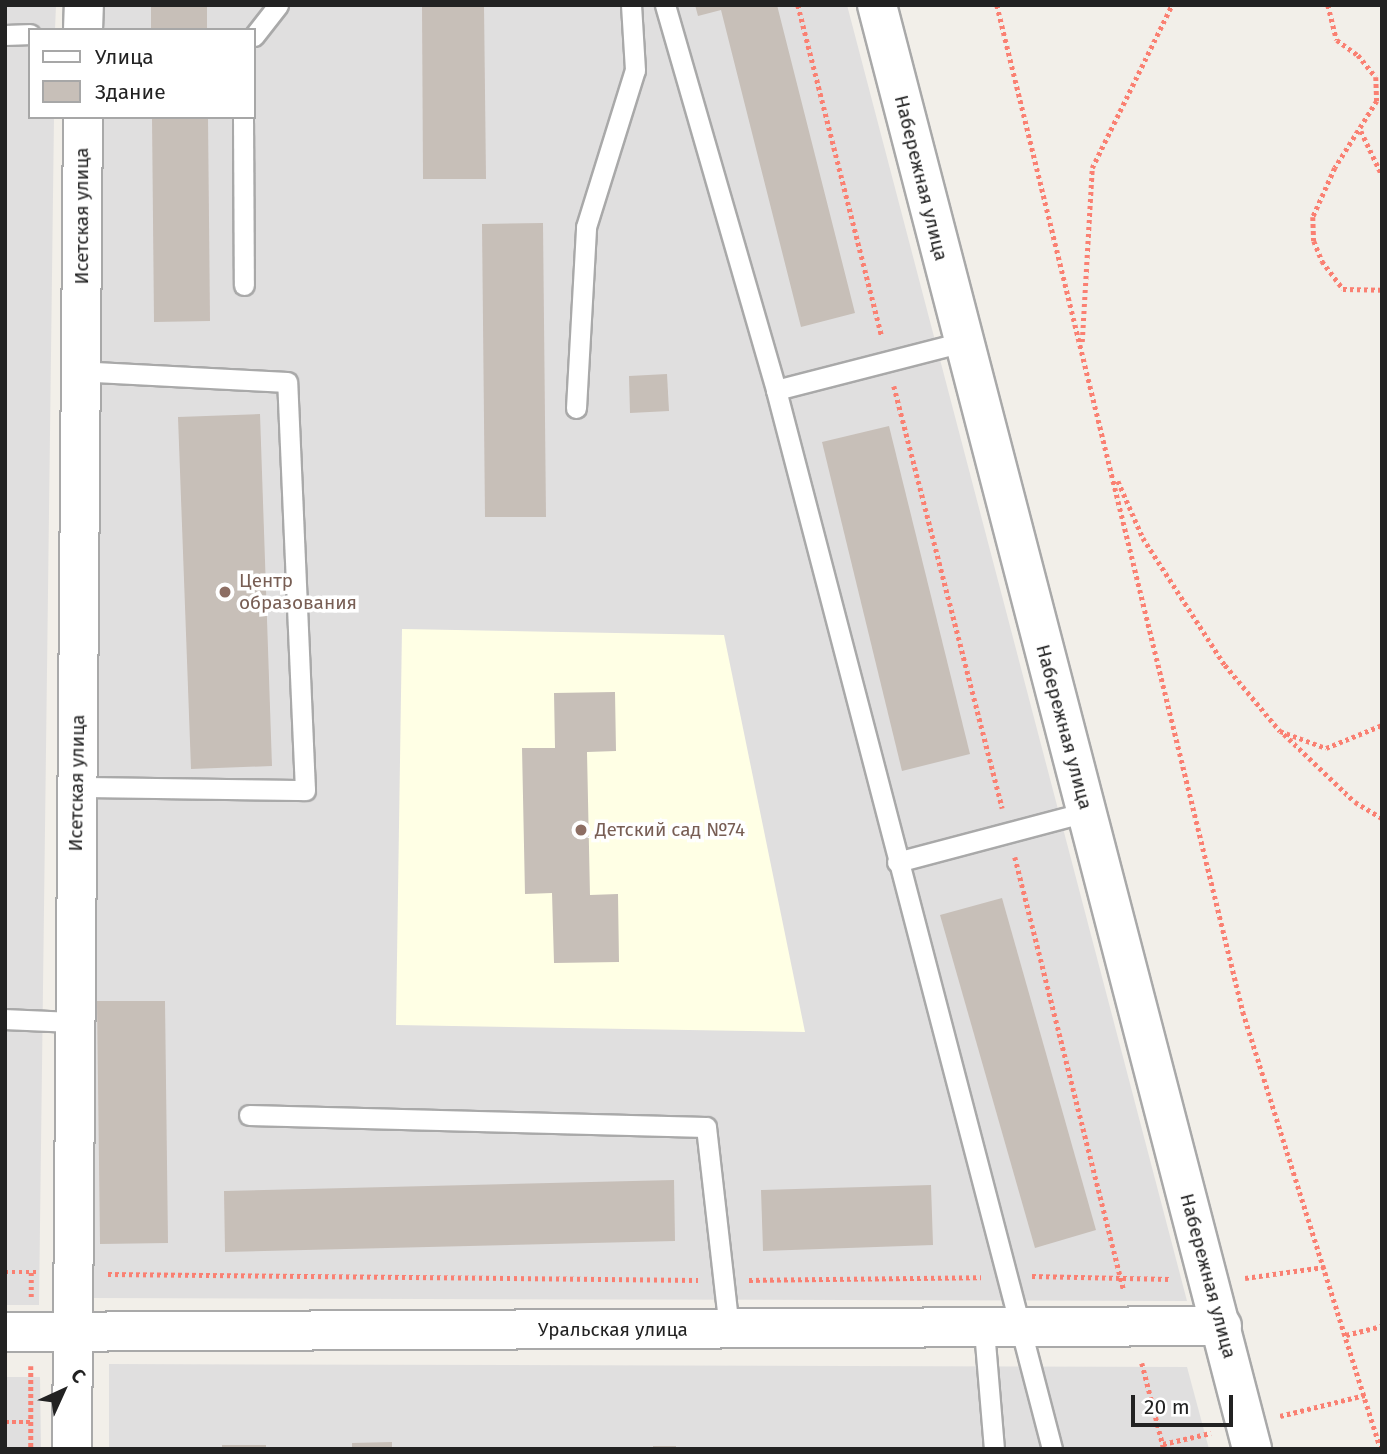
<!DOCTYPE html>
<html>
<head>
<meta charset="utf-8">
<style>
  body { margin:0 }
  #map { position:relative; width:1387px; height:1454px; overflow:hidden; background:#f2efe9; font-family:"Fira Sans",sans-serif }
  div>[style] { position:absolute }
  .residential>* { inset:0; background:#e0dfdf }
  .education>* { inset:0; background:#ffffe5 }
  .building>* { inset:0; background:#c7bfb8 }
  .path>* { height:4.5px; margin-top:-2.25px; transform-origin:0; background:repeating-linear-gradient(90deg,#fa8072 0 3.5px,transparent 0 7px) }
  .roads { filter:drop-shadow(2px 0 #a9a9a9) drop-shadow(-2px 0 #a9a9a9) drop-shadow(0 2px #a9a9a9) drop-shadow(0 -2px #a9a9a9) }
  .lane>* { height:19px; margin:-9.5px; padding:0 9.5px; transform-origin:9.5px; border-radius:9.5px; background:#fff }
  .street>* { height:38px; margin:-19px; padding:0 19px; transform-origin:19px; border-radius:19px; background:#fff }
  .dots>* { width:19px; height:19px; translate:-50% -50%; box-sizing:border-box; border:4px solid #fff; border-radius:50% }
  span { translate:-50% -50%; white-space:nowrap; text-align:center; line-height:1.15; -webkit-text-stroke:7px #fff; paint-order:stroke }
  .street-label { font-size:19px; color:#222 }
  .education-label { font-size:19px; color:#785e54 }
  .left { translate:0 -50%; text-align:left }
  .frame { position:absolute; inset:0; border:7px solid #222; pointer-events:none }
  .legend { position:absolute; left:28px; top:28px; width:228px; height:91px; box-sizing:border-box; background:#fff; border:2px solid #a7a7a7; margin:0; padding:9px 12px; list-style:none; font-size:21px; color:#222 }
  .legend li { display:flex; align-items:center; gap:14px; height:35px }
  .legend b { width:35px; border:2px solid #a7a7a7 }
  .north { position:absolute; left:28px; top:1356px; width:70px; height:70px; -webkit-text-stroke:5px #fff; paint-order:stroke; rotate:45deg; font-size:19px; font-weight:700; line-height:28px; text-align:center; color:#222 }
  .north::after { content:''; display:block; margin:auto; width:24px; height:32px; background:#222; clip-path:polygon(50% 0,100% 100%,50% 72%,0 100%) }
  .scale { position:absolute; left:1131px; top:1395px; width:102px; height:32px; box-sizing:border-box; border:4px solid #222; border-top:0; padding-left:9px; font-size:21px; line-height:24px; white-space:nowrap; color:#222; -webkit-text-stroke:5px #fff; paint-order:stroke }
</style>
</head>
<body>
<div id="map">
  <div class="residential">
    <i style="clip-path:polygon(5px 5px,56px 5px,55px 30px,30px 30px,30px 117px,54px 117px,39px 1305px,5px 1305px)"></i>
    <i style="clip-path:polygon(102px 5px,847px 5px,1187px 1301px,90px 1298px,101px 117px,254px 117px,254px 30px,102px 30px)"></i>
    <i style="clip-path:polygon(109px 1364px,1187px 1367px,1209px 1449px,109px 1449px)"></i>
    <i style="clip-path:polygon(5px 1377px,40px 1377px,41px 1449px,5px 1449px)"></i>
  </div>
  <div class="education">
    <i style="clip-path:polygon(402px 629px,724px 635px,805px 1032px,396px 1025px)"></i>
  </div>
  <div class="building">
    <i style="clip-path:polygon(151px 5px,207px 5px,207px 30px,151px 30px)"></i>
    <i style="clip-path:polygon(422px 5px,484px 5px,486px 179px,423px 179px)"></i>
    <i style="clip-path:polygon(695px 5px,777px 5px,855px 313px,801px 327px,721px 10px,698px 16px)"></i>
    <i style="clip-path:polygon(152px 117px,208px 117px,210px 321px,154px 322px)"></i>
    <i style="clip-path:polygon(543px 223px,546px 517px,485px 517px,482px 224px)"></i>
    <i style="clip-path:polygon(667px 374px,669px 411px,630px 413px,629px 376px)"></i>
    <i style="clip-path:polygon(260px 414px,272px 766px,191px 769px,178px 417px)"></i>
    <i style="clip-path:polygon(889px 426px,970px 754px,902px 771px,822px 442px)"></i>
    <i style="clip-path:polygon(615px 692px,616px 751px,587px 752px,590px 895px,618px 894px,619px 962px,554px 963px,552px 893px,525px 894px,522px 748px,555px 748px,554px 693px)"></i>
    <i style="clip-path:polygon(1002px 898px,1096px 1230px,1035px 1248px,940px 915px)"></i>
    <i style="clip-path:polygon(97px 1001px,165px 1001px,168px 1243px,100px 1244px)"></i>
    <i style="clip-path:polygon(674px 1180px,675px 1241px,225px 1252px,224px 1191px)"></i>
    <i style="clip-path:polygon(931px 1185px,933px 1245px,763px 1251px,761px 1190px)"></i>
    <i style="clip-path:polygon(392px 1442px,392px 1449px,352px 1449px,352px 1443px)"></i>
    <i style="clip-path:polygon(222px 1445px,266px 1445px,266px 1449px,222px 1449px)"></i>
    <i style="clip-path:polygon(653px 1446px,676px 1446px,676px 1449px,653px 1449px)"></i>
  </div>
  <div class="path">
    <i style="left:798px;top:5px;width:342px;rotate:75.8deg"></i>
    <i style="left:997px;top:5px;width:1037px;rotate:76.27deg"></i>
    <i style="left:1243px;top:1012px;width:458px;rotate:72.5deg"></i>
    <i style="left:1328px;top:5px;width:36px;rotate:76deg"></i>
    <i style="left:1337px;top:40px;width:26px;rotate:36deg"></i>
    <i style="left:1358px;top:55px;width:28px;rotate:51deg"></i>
    <i style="left:1376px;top:77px;width:24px;rotate:88deg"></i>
    <i style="left:1377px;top:101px;width:79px;rotate:122.1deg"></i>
    <i style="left:1335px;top:168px;width:54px;rotate:114.2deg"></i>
    <i style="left:1313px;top:217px;width:24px;rotate:88deg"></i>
    <i style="left:1314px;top:241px;width:22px;rotate:68deg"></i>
    <i style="left:1322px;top:261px;width:35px;rotate:53deg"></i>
    <i style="left:1343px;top:289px;width:39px;rotate:1deg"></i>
    <i style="left:1361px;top:131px;width:49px;rotate:64.5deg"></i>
    <i style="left:1082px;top:342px;width:174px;rotate:-86.7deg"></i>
    <i style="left:1092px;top:168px;width:182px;rotate:-63.9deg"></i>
    <i style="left:894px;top:386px;width:436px;rotate:75.6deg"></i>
    <i style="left:1118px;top:481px;width:62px;rotate:66.3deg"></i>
    <i style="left:1143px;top:538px;width:151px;rotate:57.2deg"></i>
    <i style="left:1225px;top:665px;width:86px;rotate:50.2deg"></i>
    <i style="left:1280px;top:731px;width:49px;rotate:20.3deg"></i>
    <i style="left:1326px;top:748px;width:61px;rotate:-22.3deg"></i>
    <i style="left:1284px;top:734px;width:98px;rotate:43.8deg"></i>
    <i style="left:1355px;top:802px;width:31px;rotate:31deg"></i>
    <i style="left:1015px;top:857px;width:447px;rotate:75.9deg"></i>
    <i style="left:5px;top:1272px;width:35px"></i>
    <i style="left:108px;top:1274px;width:590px;rotate:0.58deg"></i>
    <i style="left:1032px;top:1276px;width:138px;rotate:1.2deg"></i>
    <i style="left:1245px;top:1278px;width:80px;rotate:-7.9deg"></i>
    <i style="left:749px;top:1280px;width:232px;rotate:-0.7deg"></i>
    <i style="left:31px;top:1297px;width:25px;rotate:-90deg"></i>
    <i style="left:1346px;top:1335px;width:37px;rotate:-14deg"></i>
    <i style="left:1142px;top:1363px;width:89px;rotate:75.7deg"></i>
    <i style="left:31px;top:1366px;width:83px;rotate:90deg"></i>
    <i style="left:1280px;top:1416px;width:88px;rotate:-13.9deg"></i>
    <i style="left:5px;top:1422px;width:26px"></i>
    <i style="left:1163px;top:1444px;width:49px;rotate:-12.9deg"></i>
  </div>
  <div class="roads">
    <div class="lane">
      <i style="left:665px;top:5px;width:401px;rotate:73.9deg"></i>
      <i style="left:5px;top:35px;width:25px;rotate:-2deg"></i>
      <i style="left:254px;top:36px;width:39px;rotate:-52deg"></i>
      <i style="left:243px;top:117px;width:168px;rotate:89.7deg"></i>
      <i style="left:963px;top:342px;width:193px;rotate:165.6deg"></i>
      <i style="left:776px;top:390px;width:1094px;rotate:75.39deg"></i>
      <i style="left:576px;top:408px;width:181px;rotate:-86.8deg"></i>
      <i style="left:586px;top:227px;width:164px;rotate:-72.7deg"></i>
      <i style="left:635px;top:70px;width:65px;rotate:-93.5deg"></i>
      <i style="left:77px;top:787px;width:228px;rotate:0.8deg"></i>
      <i style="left:305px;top:790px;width:408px;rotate:-92.5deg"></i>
      <i style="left:287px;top:382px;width:207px;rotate:-177deg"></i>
      <i style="left:897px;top:862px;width:196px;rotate:-14.8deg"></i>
      <i style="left:5px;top:1019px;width:70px;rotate:2.5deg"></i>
      <i style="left:249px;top:1115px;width:457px;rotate:1.5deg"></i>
      <i style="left:706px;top:1127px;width:204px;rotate:83.5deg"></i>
      <i style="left:984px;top:1330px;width:119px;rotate:85.2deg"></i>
    </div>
    <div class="street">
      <i style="left:877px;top:5px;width:1492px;rotate:75.44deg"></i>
      <i style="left:83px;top:30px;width:25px;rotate:-88deg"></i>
      <i style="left:5px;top:1332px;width:1217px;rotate:-0.28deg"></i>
      <i style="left:72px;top:1449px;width:1332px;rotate:-89.53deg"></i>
    </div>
  </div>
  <div class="dots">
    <i style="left:225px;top:592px;background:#8d6e63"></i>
    <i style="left:581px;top:830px;background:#8d6e63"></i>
  </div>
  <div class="street-label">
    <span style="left:921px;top:178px;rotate:76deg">Набережная улица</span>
    <span style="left:82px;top:216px;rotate:-90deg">Исетская улица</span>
    <span style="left:1064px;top:727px;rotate:75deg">Набережная улица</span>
    <span style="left:77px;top:783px;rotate:-89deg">Исетская улица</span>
    <span style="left:1208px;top:1276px;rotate:75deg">Набережная улица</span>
    <span style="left:613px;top:1330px">Уральская улица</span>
  </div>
  <div class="education-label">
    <span class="left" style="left:239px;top:592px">Центр<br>образования</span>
    <span class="left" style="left:595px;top:830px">Детский сад №74</span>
  </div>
  <div class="frame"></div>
  <ul class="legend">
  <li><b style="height:9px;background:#fff"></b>Улица</li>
  <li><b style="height:19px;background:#c7bfb8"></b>Здание</li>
  </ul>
  <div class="north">С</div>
  <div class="scale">20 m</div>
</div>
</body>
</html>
